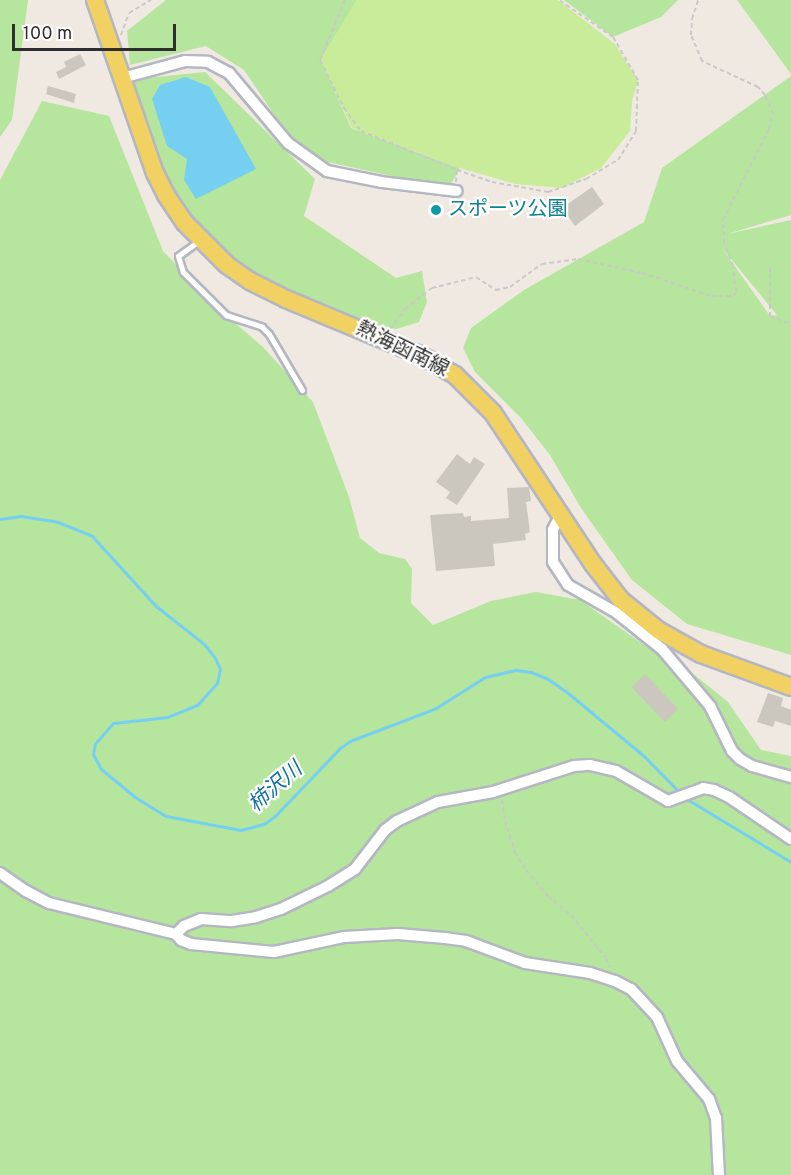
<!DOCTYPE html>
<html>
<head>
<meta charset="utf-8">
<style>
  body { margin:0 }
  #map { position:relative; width:791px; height:1175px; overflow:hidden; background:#efe9e1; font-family:Overpass,"Noto Sans JP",sans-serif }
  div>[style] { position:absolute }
  .green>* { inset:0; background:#b6e59e }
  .pitch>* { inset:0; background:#c9ec9a }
  .water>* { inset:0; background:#75cff0 }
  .stream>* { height:3px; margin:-1.5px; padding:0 1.5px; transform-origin:1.5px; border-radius:1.5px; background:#75cff0 }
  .building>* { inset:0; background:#cbc7bf }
  .path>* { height:2px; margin-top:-1px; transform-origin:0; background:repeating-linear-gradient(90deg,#c9c9c9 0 4.5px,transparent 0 7.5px) }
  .roads { filter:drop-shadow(2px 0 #b4b7c1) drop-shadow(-2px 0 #b4b7c1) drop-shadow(0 2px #b4b7c1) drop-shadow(0 -2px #b4b7c1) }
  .lane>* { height:5px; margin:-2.5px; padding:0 2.5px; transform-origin:2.5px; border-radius:2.5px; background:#fff }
  .street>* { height:10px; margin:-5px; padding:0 5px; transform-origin:5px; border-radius:5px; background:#fff }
  .primary>* { height:16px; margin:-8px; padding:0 8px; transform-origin:8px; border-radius:8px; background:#f2d163 }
  .dots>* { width:16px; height:16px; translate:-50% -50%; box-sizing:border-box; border:3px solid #fff; border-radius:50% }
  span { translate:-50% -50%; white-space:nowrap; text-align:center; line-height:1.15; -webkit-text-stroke:4.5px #fff; paint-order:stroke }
  .culture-label { font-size:20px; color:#0d838f }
  .left { translate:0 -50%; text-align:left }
  .street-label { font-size:20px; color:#2e2e2e }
  .water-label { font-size:21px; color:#0d6fa3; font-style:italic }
  .scale { position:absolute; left:12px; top:24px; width:164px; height:27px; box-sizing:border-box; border:3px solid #2e2e2e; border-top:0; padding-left:8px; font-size:18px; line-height:21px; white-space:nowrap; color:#2e2e2e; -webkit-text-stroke:4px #fff; paint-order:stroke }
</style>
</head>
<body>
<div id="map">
  <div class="green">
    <i style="clip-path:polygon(0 0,28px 0,12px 120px,0 137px)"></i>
    <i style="clip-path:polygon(166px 0,357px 0,321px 60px,351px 128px,460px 168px,452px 182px,447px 188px,323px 161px,294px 144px,244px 70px,206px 46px,130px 65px,127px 31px)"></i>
    <i style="clip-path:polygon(564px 0,678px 0,661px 17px,613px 37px)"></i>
    <i style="clip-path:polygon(737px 0,791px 0,791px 74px)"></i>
    <i style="clip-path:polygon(205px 72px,315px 179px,304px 216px,396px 278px,422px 271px,427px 302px,419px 322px,396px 329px,356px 320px,244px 270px,198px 225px,170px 183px,127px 80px)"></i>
    <i style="clip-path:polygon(evenodd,791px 76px,791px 215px,727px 234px,791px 220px,791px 655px,687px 624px,632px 580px,581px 508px,550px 455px,521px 418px,475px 372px,463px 348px,471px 328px,524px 290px,644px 222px,662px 168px,791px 76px,722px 248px,777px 315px,770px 316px,722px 248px)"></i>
    <i style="clip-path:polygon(42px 101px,109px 116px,163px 251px,221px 311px,263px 347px,313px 402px,349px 497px,360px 538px,379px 553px,405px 559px,412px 569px,411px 603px,433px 625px,491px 601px,536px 592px,580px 600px,660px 656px,696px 676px,728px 702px,761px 750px,791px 756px,791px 1175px,0 1175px,0 180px)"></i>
  </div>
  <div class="pitch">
    <i style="clip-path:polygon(357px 0,558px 0,615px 44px,638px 80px,632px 102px,630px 131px,601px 168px,562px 188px,515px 184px,460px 168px,352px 128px,320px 60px)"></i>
  </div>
  <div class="water">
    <i style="clip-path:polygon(186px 77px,210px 87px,256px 169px,196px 199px,184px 180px,187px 159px,167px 146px,152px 99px,160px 85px)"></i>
  </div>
  <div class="stream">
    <i style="left:0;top:519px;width:21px;rotate:-8deg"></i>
    <i style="left:21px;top:516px;width:37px;rotate:9deg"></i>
    <i style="left:58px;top:522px;width:37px;rotate:22deg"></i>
    <i style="left:92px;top:536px;width:95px;rotate:47.6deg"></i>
    <i style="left:156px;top:606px;width:61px;rotate:38.4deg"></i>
    <i style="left:204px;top:644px;width:18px;rotate:52deg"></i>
    <i style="left:215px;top:658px;width:12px;rotate:66deg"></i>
    <i style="left:220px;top:669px;width:14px;rotate:102deg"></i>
    <i style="left:217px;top:683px;width:30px;rotate:132deg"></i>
    <i style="left:197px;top:705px;width:31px;rotate:158deg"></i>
    <i style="left:168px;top:717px;width:55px;rotate:173.8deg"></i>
    <i style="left:113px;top:723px;width:28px;rotate:131deg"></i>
    <i style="left:95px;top:744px;width:10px;rotate:101deg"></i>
    <i style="left:93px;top:754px;width:17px;rotate:62deg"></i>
    <i style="left:101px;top:769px;width:44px;rotate:39.5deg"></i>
    <i style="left:135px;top:797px;width:36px;rotate:32deg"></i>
    <i style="left:166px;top:816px;width:76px;rotate:10.6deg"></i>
    <i style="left:241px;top:830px;width:24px;rotate:-15deg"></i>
    <i style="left:264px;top:824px;width:14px;rotate:-36deg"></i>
    <i style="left:275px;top:816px;width:94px;rotate:-46.3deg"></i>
    <i style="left:340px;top:748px;width:12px;rotate:-35deg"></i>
    <i style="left:350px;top:741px;width:92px;rotate:-21deg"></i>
    <i style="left:436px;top:708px;width:58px;rotate:-32.3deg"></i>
    <i style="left:485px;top:677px;width:32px;rotate:-13deg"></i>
    <i style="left:516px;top:670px;width:15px;rotate:8deg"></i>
    <i style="left:531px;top:672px;width:18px;rotate:22deg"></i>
    <i style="left:548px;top:679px;width:24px;rotate:35deg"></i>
    <i style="left:568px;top:693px;width:99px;rotate:39.7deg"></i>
    <i style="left:644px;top:756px;width:52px;rotate:45.8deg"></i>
    <i style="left:685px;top:798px;width:124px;rotate:31.1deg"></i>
  </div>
  <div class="building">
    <i style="clip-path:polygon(80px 54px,86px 65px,59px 79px,56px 72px,66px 67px,64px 62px)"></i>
    <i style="clip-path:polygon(48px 86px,76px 94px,74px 103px,46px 94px)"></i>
    <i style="clip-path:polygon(592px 187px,604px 204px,575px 226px,562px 208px)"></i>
    <i style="clip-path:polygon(457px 454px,470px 464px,474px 457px,485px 464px,457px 505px,446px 498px,450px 492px,436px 482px)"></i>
    <i style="clip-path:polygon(529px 487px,531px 501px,526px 502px,530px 532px,525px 534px,526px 540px,493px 544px,495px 566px,436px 571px,430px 515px,463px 513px,464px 517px,471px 516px,471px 521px,509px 518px,507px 488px)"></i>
    <i style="clip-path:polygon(645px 674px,678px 709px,665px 722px,631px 687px)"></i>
    <i style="clip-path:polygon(768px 693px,783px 698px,781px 706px,791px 710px,791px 726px,775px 721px,773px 727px,757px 722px)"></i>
  </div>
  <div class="path">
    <i style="left:345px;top:0;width:65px;rotate:112.6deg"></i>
    <i style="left:320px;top:60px;width:54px;rotate:63.4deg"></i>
    <i style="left:344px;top:108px;width:29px;rotate:54deg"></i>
    <i style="left:361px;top:131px;width:104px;rotate:22.1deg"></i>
    <i style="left:457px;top:170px;width:37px;rotate:19deg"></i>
    <i style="left:492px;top:182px;width:57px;rotate:10.1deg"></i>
    <i style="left:548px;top:192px;width:40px;rotate:-18.9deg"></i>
    <i style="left:586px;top:179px;width:37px;rotate:-31deg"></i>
    <i style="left:618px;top:160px;width:34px;rotate:-58deg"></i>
    <i style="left:636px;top:131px;width:51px;rotate:-87.8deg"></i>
    <i style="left:638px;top:80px;width:50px;rotate:-120.2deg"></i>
    <i style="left:613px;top:37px;width:65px;rotate:-145.6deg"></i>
    <i style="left:121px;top:35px;width:23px;rotate:-70deg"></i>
    <i style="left:129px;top:13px;width:26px;rotate:-31deg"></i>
    <i style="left:456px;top:182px;width:12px;rotate:-85deg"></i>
    <i style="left:770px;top:267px;width:49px;rotate:90deg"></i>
    <i style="left:770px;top:316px;width:22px;rotate:21deg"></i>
    <i style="left:390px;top:329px;width:25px;rotate:-53deg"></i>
    <i style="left:405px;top:309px;width:34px;rotate:-38deg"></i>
    <i style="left:432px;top:288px;width:45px;rotate:-14deg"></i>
    <i style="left:476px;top:277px;width:24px;rotate:33deg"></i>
    <i style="left:496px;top:290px;width:14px;rotate:-12deg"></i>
    <i style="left:510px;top:287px;width:39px;rotate:-36deg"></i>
    <i style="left:542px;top:264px;width:36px;rotate:-8deg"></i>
    <i style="left:578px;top:259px;width:66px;rotate:12.3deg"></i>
    <i style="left:642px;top:273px;width:73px;rotate:18.4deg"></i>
    <i style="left:711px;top:296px;width:23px"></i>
    <i style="left:734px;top:296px;width:5px;rotate:-68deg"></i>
    <i style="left:736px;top:291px;width:25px;rotate:-97deg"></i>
    <i style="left:733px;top:266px;width:25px;rotate:-111deg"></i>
    <i style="left:724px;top:243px;width:23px;rotate:-92deg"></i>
    <i style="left:723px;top:220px;width:102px;rotate:-63.2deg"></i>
    <i style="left:769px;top:129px;width:16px;rotate:-75deg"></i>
    <i style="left:773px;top:114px;width:21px;rotate:-113deg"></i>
    <i style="left:765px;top:95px;width:11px;rotate:-131deg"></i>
    <i style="left:758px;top:87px;width:62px;rotate:-155.1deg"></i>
    <i style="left:702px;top:61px;width:28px;rotate:-113deg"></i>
    <i style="left:691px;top:35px;width:16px;rotate:-86deg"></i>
    <i style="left:692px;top:19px;width:20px;rotate:-72deg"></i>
    <i style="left:502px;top:800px;width:21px;rotate:82deg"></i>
    <i style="left:505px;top:821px;width:33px;rotate:72deg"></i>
    <i style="left:515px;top:852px;width:21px;rotate:59deg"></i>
    <i style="left:526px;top:870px;width:34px;rotate:50deg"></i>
    <i style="left:548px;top:896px;width:30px;rotate:40deg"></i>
    <i style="left:571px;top:915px;width:55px;rotate:50.9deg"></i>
    <i style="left:606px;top:958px;width:10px;rotate:66deg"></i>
  </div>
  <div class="roads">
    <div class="lane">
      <i style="left:200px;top:240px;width:27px;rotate:144deg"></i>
      <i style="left:178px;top:256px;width:17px;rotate:73deg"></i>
      <i style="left:183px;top:272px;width:61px;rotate:45deg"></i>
      <i style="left:226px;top:315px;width:38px;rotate:18deg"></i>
      <i style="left:262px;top:327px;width:10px;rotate:45deg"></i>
      <i style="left:269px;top:334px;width:65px;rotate:59.5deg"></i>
    </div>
    <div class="street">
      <i style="left:122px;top:78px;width:65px;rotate:-15.1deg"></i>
      <i style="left:185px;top:61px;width:23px;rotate:2deg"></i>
      <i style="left:208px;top:62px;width:24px;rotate:28deg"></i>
      <i style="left:229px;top:73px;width:92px;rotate:49.9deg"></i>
      <i style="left:288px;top:143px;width:48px;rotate:35.7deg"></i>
      <i style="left:327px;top:171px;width:55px;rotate:11.5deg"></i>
      <i style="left:381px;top:182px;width:76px;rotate:6.8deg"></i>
      <i style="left:561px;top:514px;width:18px;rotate:117deg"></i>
      <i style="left:553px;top:530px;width:32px;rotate:90deg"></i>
      <i style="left:553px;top:562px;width:27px;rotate:57deg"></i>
      <i style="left:568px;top:585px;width:56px;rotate:29.7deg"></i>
      <i style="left:617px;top:613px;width:58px;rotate:38.7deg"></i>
      <i style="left:662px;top:649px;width:75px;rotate:49.9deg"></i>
      <i style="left:710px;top:706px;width:50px;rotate:63.9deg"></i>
      <i style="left:732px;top:751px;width:11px;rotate:45deg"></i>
      <i style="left:740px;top:759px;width:14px;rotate:30deg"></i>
      <i style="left:752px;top:766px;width:41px;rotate:15.8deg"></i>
      <i style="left:0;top:873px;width:32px;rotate:35deg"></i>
      <i style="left:26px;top:891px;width:26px;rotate:28deg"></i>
      <i style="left:49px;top:903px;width:131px;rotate:13.7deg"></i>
      <i style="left:176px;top:934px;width:8px;rotate:50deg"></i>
      <i style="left:181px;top:940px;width:11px;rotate:22deg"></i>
      <i style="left:191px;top:944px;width:83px;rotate:5.5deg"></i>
      <i style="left:274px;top:952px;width:72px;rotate:-12.1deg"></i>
      <i style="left:344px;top:937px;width:54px;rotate:-3.2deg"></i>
      <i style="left:398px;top:934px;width:47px;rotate:4.9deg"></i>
      <i style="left:445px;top:938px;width:21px;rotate:8deg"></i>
      <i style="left:466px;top:941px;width:63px;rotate:20.4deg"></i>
      <i style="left:525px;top:963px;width:66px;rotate:8.7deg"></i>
      <i style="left:590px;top:973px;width:26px;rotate:18deg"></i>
      <i style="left:615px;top:981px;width:18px;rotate:27deg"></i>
      <i style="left:631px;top:989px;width:38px;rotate:47deg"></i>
      <i style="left:657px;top:1017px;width:48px;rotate:65.6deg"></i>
      <i style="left:677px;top:1061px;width:50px;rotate:49.9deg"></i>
      <i style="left:709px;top:1099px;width:20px;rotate:70deg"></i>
      <i style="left:716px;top:1118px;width:57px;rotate:87deg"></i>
      <i style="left:176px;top:934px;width:11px;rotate:-45deg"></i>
      <i style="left:184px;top:926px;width:18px;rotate:-22deg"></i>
      <i style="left:201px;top:919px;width:31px;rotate:4deg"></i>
      <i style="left:232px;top:921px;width:24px;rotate:-9deg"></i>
      <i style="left:256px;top:917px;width:26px;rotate:-18deg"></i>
      <i style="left:281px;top:909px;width:52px;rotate:-26.1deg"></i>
      <i style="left:328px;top:886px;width:32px;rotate:-32deg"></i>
      <i style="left:355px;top:869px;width:49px;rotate:-52.4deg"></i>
      <i style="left:385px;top:830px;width:15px;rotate:-37deg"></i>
      <i style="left:397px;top:821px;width:45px;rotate:-24.9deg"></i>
      <i style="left:438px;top:802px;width:56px;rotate:-10.3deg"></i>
      <i style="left:493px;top:792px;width:85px;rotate:-17.8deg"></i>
      <i style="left:574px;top:766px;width:16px;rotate:-4deg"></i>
      <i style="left:590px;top:765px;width:27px;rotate:13deg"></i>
      <i style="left:616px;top:771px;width:60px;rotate:30deg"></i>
      <i style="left:668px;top:801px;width:37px;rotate:-20deg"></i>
      <i style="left:703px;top:788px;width:11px;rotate:10deg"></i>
      <i style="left:714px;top:790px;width:17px;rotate:25deg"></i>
      <i style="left:729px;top:797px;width:75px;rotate:34.1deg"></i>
    </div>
    <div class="primary">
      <i style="left:95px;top:0;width:183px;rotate:70.9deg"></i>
      <i style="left:155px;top:173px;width:25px;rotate:63deg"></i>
      <i style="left:166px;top:195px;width:34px;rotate:56deg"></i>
      <i style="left:185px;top:223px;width:59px;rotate:45deg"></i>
      <i style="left:227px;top:265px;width:28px;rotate:35deg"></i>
      <i style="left:250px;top:281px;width:40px;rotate:26.6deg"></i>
      <i style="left:286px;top:299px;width:147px;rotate:22.7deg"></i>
      <i style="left:422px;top:356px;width:38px;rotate:30deg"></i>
      <i style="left:455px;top:375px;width:54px;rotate:45deg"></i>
      <i style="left:493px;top:413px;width:181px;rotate:56.5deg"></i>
      <i style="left:593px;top:564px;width:46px;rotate:52.1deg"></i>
      <i style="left:621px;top:600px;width:48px;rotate:39deg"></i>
      <i style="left:658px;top:630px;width:49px;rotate:29.2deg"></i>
      <i style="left:701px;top:654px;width:96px;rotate:20.1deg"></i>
    </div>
  </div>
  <div class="dots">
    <i style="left:436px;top:210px;background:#0f9aa8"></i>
  </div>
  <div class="culture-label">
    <span class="left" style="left:448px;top:210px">スポーツ公園</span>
  </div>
  <div class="street-label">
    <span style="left:402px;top:350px;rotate:26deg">熱海函南線</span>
  </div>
  <div class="water-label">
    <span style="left:276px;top:788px;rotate:-41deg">柿沢川</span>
  </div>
  <div class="scale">100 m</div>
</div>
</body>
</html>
